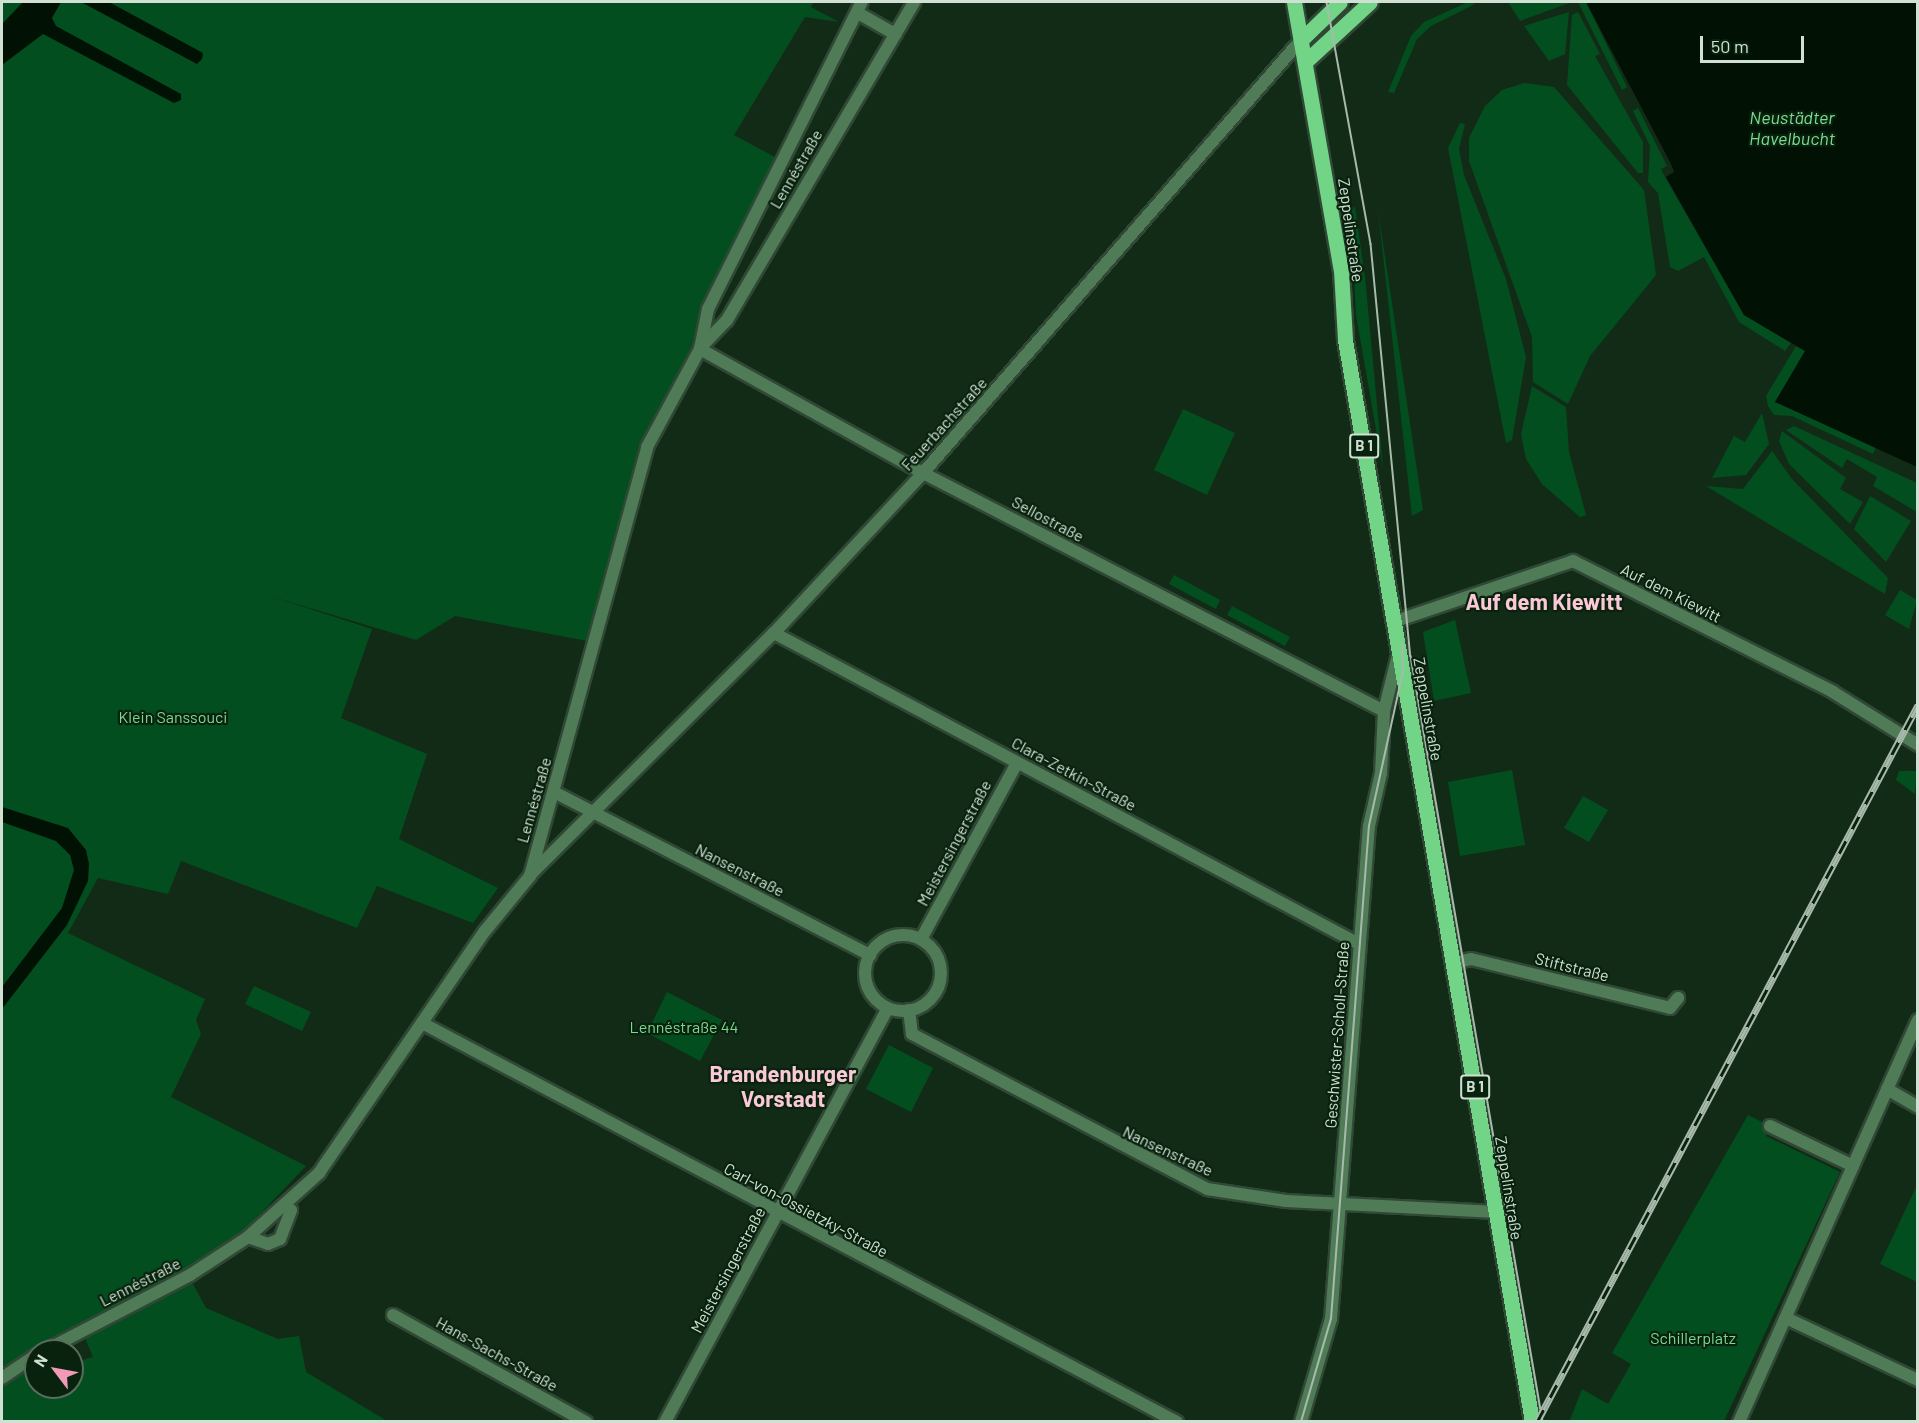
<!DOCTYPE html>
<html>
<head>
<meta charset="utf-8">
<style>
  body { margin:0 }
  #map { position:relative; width:1919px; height:1423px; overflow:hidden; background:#122b17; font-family:Barlow,sans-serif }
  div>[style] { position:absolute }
  .green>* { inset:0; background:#034e1e }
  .water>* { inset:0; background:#011204 }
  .roads { filter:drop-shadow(2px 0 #304835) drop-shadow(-2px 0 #304835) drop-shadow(0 2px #304835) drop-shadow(0 -2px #304835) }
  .street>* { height:12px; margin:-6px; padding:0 6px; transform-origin:6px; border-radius:6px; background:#4f7c57 }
  .street>.ring { margin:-6px; padding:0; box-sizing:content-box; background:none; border:12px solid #4f7c57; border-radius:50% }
  .primary>* { height:15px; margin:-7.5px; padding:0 7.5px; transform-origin:7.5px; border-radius:7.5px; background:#72d487 }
  .tram>* { height:1.5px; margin:-0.75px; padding:0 0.75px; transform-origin:0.75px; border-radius:0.75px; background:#a8baab }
  .rail>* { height:7px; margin-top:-3.5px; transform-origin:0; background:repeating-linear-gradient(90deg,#08220e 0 14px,#a8baab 0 28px); box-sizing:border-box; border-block:2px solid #a8baab }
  span { translate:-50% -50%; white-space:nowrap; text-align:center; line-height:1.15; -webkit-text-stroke:4.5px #08220e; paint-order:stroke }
  .shield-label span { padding:2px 4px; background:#08220e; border:2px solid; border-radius:4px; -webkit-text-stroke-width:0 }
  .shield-label { font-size:15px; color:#d0e0d2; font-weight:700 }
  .street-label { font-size:16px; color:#d0e0d2 }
  .park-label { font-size:16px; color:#7cda8f }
  .water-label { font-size:18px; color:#7ddb90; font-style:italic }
  .district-label { font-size:22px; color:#fac8d7; font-weight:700 }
  .frame { position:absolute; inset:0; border:3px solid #d0e0d2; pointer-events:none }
  .north { position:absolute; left:24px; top:1339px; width:60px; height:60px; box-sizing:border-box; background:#08220e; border:2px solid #586e5c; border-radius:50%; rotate:302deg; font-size:16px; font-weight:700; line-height:24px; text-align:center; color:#d0e0d2 }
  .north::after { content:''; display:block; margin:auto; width:21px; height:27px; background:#f09ab6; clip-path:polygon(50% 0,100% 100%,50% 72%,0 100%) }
  .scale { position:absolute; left:1700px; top:36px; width:104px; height:27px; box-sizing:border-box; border:3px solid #d0e0d2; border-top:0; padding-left:8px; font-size:18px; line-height:21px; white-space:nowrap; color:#d0e0d2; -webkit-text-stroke:4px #08220e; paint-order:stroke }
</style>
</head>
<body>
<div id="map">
  <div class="green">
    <i style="clip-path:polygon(2px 2px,814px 2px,811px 7px,839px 22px,805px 17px,734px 135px,784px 162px,708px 309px,647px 447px,593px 642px,455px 616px,416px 640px,270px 596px,372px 629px,341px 718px,427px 754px,399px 839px,498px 888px,473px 923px,377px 886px,357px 928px,181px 861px,168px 894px,98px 878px,68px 933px,205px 999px,196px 1020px,201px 1034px,171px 1097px,306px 1166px,242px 1233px,212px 1254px,27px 1353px,36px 1364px,36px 1387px,72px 1387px,72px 1363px,93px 1357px,85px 1338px,192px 1282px,206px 1308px,278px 1339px,299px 1336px,306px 1372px,387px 1421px,2px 1422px)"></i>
    <i style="clip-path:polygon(1468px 2px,1475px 4px,1431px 26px,1417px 39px,1394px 93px,1388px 92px,1411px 36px,1424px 22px)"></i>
    <i style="clip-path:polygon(1508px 2px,1568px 2px,1569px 3px,1520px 21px)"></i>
    <i style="clip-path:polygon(1578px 2px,1586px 2px,1627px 87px,1622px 90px)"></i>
    <i style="clip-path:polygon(1569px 12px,1565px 54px,1549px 61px,1524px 26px)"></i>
    <i style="clip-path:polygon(1578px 12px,1600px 54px,1595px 56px,1643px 142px,1643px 173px,1638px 173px,1567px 85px,1572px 15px)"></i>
    <i style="clip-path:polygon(1524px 83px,1554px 87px,1644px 190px,1656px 275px,1590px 356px,1568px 404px,1533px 382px,1532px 337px,1469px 161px,1469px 138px,1485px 106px,1502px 90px)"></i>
    <i style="clip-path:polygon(1638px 108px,1667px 166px,1661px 169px,1666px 179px,1744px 315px,1791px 343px,1785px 351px,1739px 322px,1704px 257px,1678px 271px,1670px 267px,1658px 193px,1648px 182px,1650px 146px,1633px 111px)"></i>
    <i style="clip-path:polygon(1460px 123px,1465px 124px,1459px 149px,1464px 175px,1506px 279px,1526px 357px,1512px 440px,1506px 443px,1448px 148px)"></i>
    <i style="clip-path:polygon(1355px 207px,1365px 277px,1383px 469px,1356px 315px,1351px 208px)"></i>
    <i style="clip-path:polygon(1378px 210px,1423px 510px,1412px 516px)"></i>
    <i style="clip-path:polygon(1796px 346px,1805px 351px,1775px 402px,1876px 447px,1873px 454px,1792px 416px,1774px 415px,1768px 406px,1766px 396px)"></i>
    <i style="clip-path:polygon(1532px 386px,1566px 407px,1569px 452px,1586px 515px,1580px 517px,1542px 484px,1526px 459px,1521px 434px)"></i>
    <i style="clip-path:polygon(1183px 409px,1235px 433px,1207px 495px,1154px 470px)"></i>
    <i style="clip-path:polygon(1762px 413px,1769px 444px,1746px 475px,1712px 478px,1734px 436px,1745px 442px)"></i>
    <i style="clip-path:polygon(1794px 426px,1917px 483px,1917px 512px,1873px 486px,1877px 477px,1847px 459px,1842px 468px,1786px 430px)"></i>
    <i style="clip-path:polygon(1782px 431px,1846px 478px,1840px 489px,1863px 502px,1850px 524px,1789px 464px,1779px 441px)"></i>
    <i style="clip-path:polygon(1772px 451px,1792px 479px,1888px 578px,1885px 594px,1706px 486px,1743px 489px)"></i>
    <i style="clip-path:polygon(1870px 496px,1911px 521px,1886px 562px,1854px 529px)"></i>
    <i style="clip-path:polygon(1174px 575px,1220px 600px,1216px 609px,1169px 584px)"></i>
    <i style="clip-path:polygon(1900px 590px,1917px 600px,1909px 629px,1885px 615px)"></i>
    <i style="clip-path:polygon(1232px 606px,1290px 637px,1285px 646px,1227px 615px)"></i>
    <i style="clip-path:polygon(1455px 620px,1471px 693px,1434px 701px,1423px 632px)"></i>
    <i style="clip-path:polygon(1512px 770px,1525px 845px,1460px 856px,1448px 782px)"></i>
    <i style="clip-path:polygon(1899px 771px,1917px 771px,1915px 794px,1896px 780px)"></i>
    <i style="clip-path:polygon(1583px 796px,1608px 810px,1589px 842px,1564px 828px)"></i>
    <i style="clip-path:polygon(254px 986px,311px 1012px,302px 1031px,245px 1004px)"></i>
    <i style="clip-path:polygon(667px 992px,722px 1020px,700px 1061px,647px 1033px)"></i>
    <i style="clip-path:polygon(889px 1045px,933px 1068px,911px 1112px,866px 1089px)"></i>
    <i style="clip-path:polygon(1748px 1115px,1770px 1126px,1766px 1136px,1840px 1172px,1724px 1421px,1570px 1420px,1582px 1389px,1608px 1404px,1631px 1364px,1612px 1353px)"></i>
    <i style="clip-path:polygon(1917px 1185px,1918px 1282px,1917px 1282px,1880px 1264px)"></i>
  </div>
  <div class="water">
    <i style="clip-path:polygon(23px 2px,61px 2px,52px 18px,56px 26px,181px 94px,181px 100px,174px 103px,43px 34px,2px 65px,2px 24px)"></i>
    <i style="clip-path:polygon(81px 2px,109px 2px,203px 53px,202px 59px,197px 64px)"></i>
    <i style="clip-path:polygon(1586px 2px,1917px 2px,1917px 467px,1775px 402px,1805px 351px,1744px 315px,1666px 177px,1674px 172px,1671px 164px)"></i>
    <i style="clip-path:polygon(2px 807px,68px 828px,86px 850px,89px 864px,88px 881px,67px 925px,2px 1009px,2px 987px,62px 908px,74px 870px,70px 855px,56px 841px,2px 822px)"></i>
  </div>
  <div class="roads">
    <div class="street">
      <i style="left:858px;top:13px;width:43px;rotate:29.6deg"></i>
      <i style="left:700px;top:348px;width:39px;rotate:-46deg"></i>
      <i style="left:727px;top:320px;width:369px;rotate:-59.5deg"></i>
      <i style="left:700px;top:349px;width:255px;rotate:29.1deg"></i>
      <i style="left:923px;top:473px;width:519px;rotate:27.31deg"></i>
      <i style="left:1396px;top:621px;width:187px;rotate:-18.7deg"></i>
      <i style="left:1573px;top:561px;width:291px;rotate:26.7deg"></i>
      <i style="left:1833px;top:692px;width:100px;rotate:31.9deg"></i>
      <i style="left:774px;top:633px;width:663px;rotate:28deg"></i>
      <i style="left:554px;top:792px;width:356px;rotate:27.3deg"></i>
      <i style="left:530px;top:875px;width:344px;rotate:-44.8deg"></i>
      <i style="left:774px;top:633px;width:219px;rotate:-47deg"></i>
      <i style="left:923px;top:473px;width:575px;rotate:-48.88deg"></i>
      <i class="ring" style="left:865px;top:935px;width:64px;height:64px"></i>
      <i style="left:921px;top:939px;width:200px;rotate:-61.4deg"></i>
      <i style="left:1454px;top:963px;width:17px;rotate:-13deg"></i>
      <i style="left:1471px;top:959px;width:205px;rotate:13.8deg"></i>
      <i style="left:1670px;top:1008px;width:13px;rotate:-51deg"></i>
      <i style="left:909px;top:1010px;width:24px;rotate:83deg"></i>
      <i style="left:912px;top:1034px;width:333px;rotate:27.7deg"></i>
      <i style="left:1207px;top:1189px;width:80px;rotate:8.6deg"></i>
      <i style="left:1286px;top:1201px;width:210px;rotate:3deg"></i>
      <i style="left:422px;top:1023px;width:854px;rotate:27.86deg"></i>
      <i style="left:1887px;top:1089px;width:36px;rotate:30deg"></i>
      <i style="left:1770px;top:1126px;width:92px;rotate:25.7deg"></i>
      <i style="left:248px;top:1237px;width:21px;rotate:19deg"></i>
      <i style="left:268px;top:1244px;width:13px;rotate:-23deg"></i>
      <i style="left:280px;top:1239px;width:31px;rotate:-69deg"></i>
      <i style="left:393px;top:1315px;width:221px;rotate:29deg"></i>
      <i style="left:1786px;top:1318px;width:146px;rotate:25.2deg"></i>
      <i style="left:44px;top:1351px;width:165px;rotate:-27.5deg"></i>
      <i style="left:190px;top:1275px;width:69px;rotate:-33.2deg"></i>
      <i style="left:248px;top:1237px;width:96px;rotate:-42deg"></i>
      <i style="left:319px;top:1173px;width:293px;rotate:-55.6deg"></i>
      <i style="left:485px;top:931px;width:71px;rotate:-50.7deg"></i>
      <i style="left:530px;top:876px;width:445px;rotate:-74.7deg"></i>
      <i style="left:647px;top:447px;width:111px;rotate:-61.6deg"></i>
      <i style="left:700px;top:349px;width:41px;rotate:-78.7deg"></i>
      <i style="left:708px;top:309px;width:343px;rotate:-63.4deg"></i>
      <i style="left:2px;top:1378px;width:41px;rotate:-34.1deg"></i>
      <i style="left:665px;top:1422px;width:470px;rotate:-61.7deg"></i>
      <i style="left:1301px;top:1422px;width:107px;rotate:-73.8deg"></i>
      <i style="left:1331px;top:1319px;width:494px;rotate:-85.6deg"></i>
      <i style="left:1369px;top:826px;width:54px;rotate:-77.2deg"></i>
      <i style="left:1381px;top:773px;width:62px;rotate:-87.2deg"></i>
      <i style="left:1384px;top:711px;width:58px;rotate:-76deg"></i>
      <i style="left:1739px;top:1422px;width:440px;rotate:-66deg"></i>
    </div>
    <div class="primary">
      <i style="left:1294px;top:2px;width:272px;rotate:80.1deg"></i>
      <i style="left:1341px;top:270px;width:70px;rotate:86.7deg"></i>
      <i style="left:1345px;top:340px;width:1098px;rotate:80.19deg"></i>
      <i style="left:1301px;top:40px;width:54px;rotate:-44.3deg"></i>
      <i style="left:1305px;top:62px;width:88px;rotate:-42.7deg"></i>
    </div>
  </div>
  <div class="tram">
    <i style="left:1327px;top:2px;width:246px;rotate:79.7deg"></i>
    <i style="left:1371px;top:244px;width:414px;rotate:84.5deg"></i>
    <i style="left:1411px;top:656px;width:777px;rotate:80.22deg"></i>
    <i style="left:1301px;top:1422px;width:107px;rotate:-73.8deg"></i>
    <i style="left:1331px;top:1319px;width:494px;rotate:-85.6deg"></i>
    <i style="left:1369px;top:826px;width:158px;rotate:-77.6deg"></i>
    <i style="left:1403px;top:672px;width:28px;rotate:-92deg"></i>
  </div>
  <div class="rail">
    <i style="left:1537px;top:1422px;width:812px;rotate:-62.01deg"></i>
  </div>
  <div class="shield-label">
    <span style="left:1364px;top:446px">B 1</span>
    <span style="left:1475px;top:1087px">B 1</span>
  </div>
  <div class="street-label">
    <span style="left:796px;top:169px;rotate:-60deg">Lennéstraße</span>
    <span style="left:1351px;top:230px;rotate:82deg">Zeppelinstraße</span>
    <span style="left:944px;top:424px;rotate:-48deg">Feuerbachstraße</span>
    <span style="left:1048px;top:519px;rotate:28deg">Sellostraße</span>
    <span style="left:1671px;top:593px;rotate:27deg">Auf dem Kiewitt</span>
    <span style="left:1428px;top:709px;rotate:80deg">Zeppelinstraße</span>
    <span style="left:1074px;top:774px;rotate:28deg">Clara-Zetkin-Straße</span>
    <span style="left:534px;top:800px;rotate:-74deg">Lennéstraße</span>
    <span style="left:954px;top:843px;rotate:-62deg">Meistersingerstraße</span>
    <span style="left:740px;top:870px;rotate:27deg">Nansenstraße</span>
    <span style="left:1572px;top:967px;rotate:14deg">Stiftstraße</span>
    <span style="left:1337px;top:1035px;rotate:-86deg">Geschwister-Scholl-Straße</span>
    <span style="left:1168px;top:1151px;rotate:25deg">Nansenstraße</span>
    <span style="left:1509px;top:1188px;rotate:81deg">Zeppelinstraße</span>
    <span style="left:806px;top:1210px;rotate:28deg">Carl-von-Ossietzky-Straße</span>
    <span style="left:728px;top:1270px;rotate:-62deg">Meistersingerstraße</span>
    <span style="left:140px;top:1282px;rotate:-27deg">Lennéstraße</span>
    <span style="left:497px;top:1354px;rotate:29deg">Hans-Sachs-Straße</span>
  </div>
  <div class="park-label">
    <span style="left:173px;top:717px">Klein Sanssouci</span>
    <span style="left:684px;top:1027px">Lennéstraße 44</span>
    <span style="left:1693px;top:1338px">Schillerplatz</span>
  </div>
  <div class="water-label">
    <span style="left:1792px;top:128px">Neustädter<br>Havelbucht</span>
  </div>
  <div class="district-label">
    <span style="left:1544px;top:602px">Auf dem Kiewitt</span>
    <span style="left:783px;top:1086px">Brandenburger<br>Vorstadt</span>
  </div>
  <div class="frame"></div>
  <div class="north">N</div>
  <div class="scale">50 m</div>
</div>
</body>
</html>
